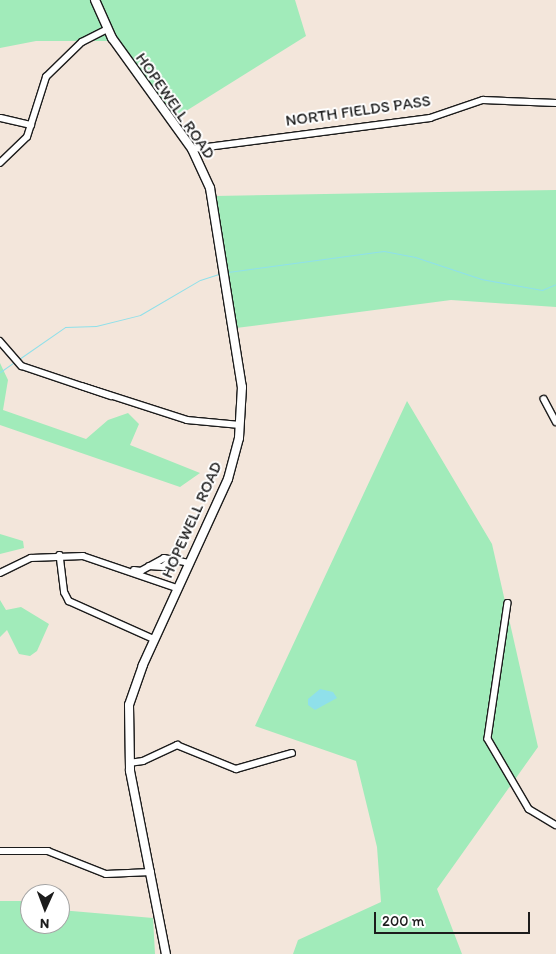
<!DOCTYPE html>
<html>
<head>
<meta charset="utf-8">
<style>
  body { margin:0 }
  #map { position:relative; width:556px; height:954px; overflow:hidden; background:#f3e6db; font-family:Itim,sans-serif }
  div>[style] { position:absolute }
  .green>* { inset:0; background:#a1ebba }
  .water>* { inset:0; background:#8fe0ea }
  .stream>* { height:1px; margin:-0.5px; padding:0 0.5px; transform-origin:0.5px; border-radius:0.5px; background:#8fe0ea }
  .roads { filter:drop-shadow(1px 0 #1c1c1c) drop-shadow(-1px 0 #1c1c1c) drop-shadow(0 1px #1c1c1c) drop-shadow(0 -1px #1c1c1c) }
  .minor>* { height:5.5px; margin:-2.75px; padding:0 2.75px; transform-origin:2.75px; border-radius:2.75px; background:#fff }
  .tertiary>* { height:8px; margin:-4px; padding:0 4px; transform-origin:4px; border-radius:4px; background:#fff }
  span { translate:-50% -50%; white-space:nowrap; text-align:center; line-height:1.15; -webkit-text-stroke:4px #fff; paint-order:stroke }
  .street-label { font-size:16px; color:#1c1c1c }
  .north { position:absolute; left:20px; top:884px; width:50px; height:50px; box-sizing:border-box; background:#fff; border:1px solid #a4a4a4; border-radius:50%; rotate:182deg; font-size:14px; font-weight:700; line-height:20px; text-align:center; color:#1c1c1c }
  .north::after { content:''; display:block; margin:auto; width:18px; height:22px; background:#1c1c1c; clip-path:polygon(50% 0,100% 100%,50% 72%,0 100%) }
  .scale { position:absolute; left:374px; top:912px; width:156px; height:22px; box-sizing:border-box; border:2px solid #1c1c1c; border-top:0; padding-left:6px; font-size:15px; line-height:18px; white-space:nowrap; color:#1c1c1c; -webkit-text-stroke:4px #fff; paint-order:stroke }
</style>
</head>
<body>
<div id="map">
  <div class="green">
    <i style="clip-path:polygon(0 0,295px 0,306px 36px,170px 121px,118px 41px,36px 41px,0 48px)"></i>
    <i style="clip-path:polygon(556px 190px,556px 307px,451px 300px,236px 328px,215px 196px)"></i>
    <i style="clip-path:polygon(0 363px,8px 380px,3px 410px,86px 439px,108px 420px,128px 413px,139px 424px,130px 445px,200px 473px,180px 487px,0 425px)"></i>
    <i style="clip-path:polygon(407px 401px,492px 544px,538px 747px,437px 889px,462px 954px,293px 954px,298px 940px,381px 902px,377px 847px,356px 761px,255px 726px)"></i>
    <i style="clip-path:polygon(0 534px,23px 541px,24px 548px,0 554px)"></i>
    <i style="clip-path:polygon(0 600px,6px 610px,21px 607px,49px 624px,37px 651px,30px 656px,19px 654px,7px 630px,0 637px)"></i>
    <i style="clip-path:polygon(0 901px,30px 901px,30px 924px,60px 924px,60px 910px,153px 918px,155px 954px,0 954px)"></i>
  </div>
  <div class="water">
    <i style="clip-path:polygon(320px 689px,333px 692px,337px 698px,315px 710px,308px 705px,308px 699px)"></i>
  </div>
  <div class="stream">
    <i style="left:228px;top:272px;width:157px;rotate:-7.7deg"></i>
    <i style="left:384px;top:251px;width:32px;rotate:11deg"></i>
    <i style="left:415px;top:257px;width:70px;rotate:18.4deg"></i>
    <i style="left:481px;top:279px;width:62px;rotate:10.2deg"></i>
    <i style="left:542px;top:290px;width:15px;rotate:-23deg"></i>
    <i style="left:19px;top:359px;width:56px;rotate:-34.8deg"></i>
    <i style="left:65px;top:327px;width:31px;rotate:-2deg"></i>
    <i style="left:96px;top:326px;width:45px;rotate:-14deg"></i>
    <i style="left:140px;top:315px;width:69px;rotate:-30.3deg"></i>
    <i style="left:200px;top:280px;width:22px;rotate:-18deg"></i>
    <i style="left:0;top:372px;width:19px;rotate:-35deg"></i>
  </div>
  <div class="roads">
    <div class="minor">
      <i style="left:1px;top:118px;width:31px;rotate:13deg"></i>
      <i style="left:192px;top:149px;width:240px;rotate:-7.4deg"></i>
      <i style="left:430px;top:118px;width:56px;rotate:-18.8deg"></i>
      <i style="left:483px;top:100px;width:73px;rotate:2.4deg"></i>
      <i style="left:0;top:163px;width:37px;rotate:-44deg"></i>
      <i style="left:27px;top:137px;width:63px;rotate:-72.4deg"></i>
      <i style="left:46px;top:77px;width:50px;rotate:-44.2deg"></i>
      <i style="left:82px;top:42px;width:29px;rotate:-27deg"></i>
      <i style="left:0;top:341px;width:33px;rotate:49deg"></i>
      <i style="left:22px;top:366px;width:94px;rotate:18.6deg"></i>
      <i style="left:82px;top:386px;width:110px;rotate:17.9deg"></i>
      <i style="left:187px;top:420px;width:53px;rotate:5.4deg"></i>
      <i style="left:544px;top:399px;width:26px;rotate:62deg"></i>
      <i style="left:60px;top:555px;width:38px;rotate:83deg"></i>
      <i style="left:65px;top:593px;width:9px;rotate:63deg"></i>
      <i style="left:69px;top:601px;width:93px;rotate:24.1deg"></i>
      <i style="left:149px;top:566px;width:14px;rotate:4deg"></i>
      <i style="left:163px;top:567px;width:13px;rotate:-42deg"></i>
      <i style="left:134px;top:570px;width:7px;rotate:8deg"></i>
      <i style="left:141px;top:571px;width:26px;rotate:-29deg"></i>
      <i style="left:164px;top:558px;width:25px;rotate:11deg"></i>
      <i style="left:0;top:573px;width:34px;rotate:-26deg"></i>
      <i style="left:31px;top:558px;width:52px;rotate:-2.2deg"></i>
      <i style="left:83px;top:556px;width:99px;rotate:18.8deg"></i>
      <i style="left:508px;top:603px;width:137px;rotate:98.4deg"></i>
      <i style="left:488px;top:739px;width:81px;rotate:59.6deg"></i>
      <i style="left:529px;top:809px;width:31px;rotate:31deg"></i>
      <i style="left:129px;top:763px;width:14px;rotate:-8deg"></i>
      <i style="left:143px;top:761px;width:38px;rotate:-25deg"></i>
      <i style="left:177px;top:745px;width:64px;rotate:22.1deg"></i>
      <i style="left:236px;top:769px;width:58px;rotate:-15.9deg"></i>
      <i style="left:0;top:851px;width:48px"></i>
      <i style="left:48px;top:851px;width:62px;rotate:21.6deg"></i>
      <i style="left:106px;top:874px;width:45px;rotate:-2.5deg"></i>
    </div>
    <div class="tertiary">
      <i style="left:95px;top:0;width:42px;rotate:65.9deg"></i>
      <i style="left:112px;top:38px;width:137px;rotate:54.2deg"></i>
      <i style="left:192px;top:149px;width:43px;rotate:65.2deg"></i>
      <i style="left:210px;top:188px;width:202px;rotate:80.9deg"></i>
      <i style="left:242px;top:387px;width:51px;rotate:93.4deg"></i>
      <i style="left:239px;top:438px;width:42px;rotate:105deg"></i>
      <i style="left:228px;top:479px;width:205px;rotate:114.6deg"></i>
      <i style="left:143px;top:665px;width:42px;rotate:109.3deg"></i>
      <i style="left:129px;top:705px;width:66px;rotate:89.1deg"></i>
      <i style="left:130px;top:771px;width:187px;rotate:78.9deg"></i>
    </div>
  </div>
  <div class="street-label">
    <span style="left:175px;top:106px;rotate:55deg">HOPEWELL ROAD</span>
    <span style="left:358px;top:111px;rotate:-8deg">NORTH FIELDS PASS</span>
    <span style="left:192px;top:520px;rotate:-66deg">HOPEWELL ROAD</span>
  </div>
  <div class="north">N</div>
  <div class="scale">200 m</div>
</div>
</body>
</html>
